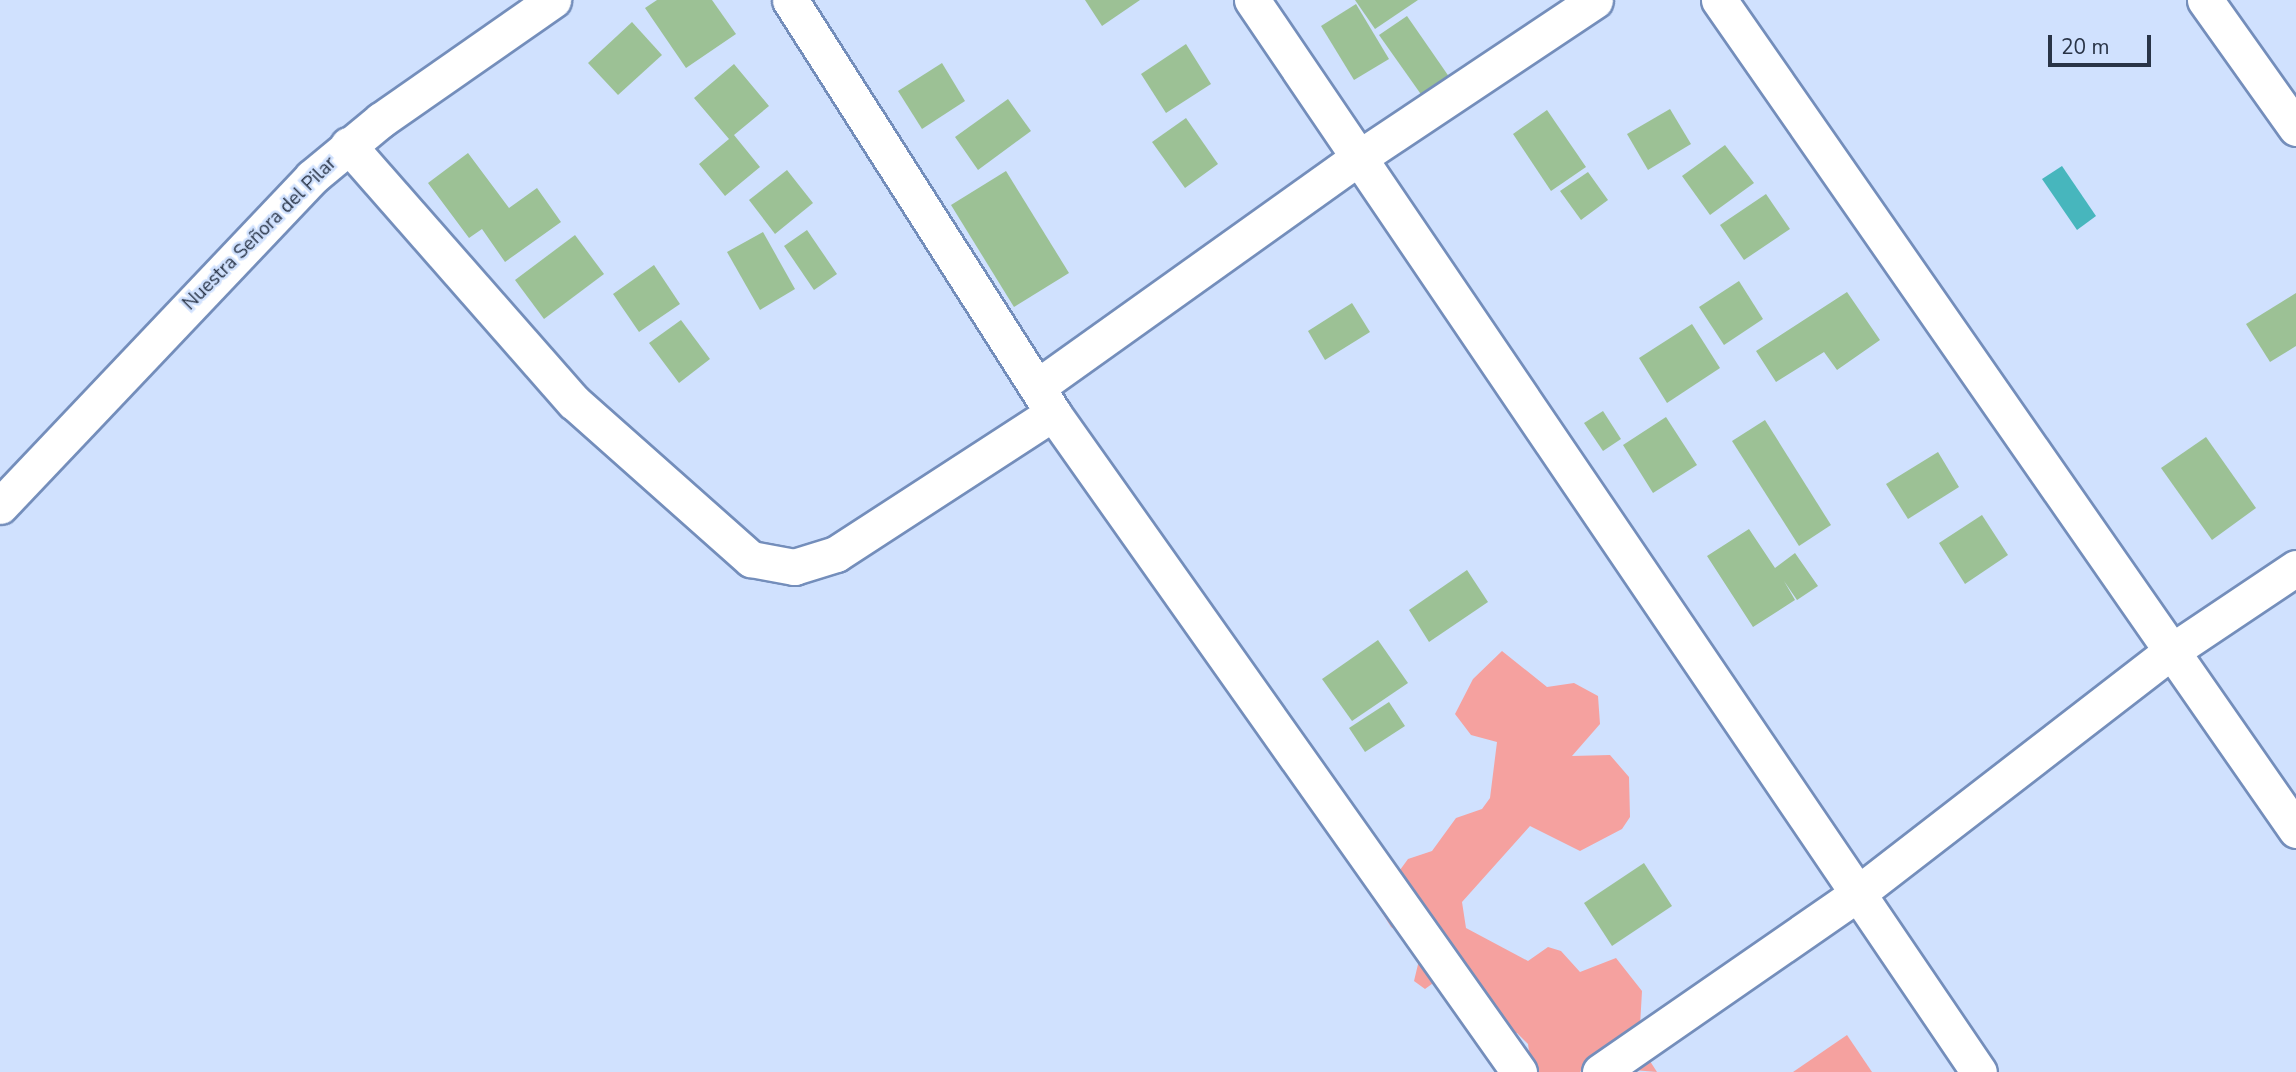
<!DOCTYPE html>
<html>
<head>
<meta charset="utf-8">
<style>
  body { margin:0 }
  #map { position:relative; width:2296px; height:1072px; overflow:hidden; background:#d0e1fe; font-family:"Nunito Sans",sans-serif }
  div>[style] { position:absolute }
  .green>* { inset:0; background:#f5a19f }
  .water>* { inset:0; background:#47b6bd }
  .building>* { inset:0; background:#9cc195 }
  .roads { filter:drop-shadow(2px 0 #748ebb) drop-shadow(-2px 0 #748ebb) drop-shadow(0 2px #748ebb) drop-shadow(0 -2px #748ebb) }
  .minor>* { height:35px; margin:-17.5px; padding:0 17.5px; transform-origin:17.5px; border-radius:17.5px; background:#fff }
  span { translate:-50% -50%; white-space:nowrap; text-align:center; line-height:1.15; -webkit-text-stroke:5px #d0e1fe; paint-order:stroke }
  .street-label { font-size:19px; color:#293447 }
  .scale { position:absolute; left:2048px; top:35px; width:103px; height:32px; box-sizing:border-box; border:4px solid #293447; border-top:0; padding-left:9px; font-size:21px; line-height:24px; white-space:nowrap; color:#293447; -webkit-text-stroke:5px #d0e1fe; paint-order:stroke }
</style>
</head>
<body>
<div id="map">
  <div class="green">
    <i style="clip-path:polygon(1502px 651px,1547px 687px,1574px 683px,1598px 696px,1600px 724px,1572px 756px,1610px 755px,1629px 777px,1630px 817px,1622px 829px,1580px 851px,1530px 826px,1462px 902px,1466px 928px,1528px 961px,1548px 947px,1561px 951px,1580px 972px,1616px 958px,1642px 991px,1639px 1044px,1657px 1072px,1586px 1066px,1580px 1072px,1532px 1072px,1528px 1044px,1517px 1033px,1502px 1034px,1447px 973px,1425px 989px,1414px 981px,1420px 956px,1415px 944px,1391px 927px,1376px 903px,1408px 859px,1432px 851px,1456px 818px,1482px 809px,1490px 798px,1497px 742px,1471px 735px,1455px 714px,1473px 679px)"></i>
    <i style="clip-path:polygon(1847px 1035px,1872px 1072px,1793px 1072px)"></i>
  </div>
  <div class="water">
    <i style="clip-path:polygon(2062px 166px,2096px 216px,2077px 230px,2042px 179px)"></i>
  </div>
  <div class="building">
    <i style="clip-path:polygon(657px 0,712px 0,736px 34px,686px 68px,645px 8px)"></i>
    <i style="clip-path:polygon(1085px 0,1140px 0,1102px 26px)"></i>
    <i style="clip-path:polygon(1355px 0,1418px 0,1375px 29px)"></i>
    <i style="clip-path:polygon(1356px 4px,1389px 59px,1354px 80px,1321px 26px)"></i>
    <i style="clip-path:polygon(1407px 16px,1452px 81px,1425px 100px,1379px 35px)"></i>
    <i style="clip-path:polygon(632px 22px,662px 55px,618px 95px,588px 63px)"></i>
    <i style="clip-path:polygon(1186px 44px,1211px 84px,1166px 113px,1141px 74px)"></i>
    <i style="clip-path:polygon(942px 63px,965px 101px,922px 129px,898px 91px)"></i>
    <i style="clip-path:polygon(734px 64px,769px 106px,734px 135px,760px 167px,725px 196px,699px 164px,729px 139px,694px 98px)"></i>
    <i style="clip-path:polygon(1008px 99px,1031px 131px,978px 170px,955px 137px)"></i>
    <i style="clip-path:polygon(1670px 109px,1691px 144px,1648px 170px,1627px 134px)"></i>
    <i style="clip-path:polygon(1547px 110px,1586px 167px,1551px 191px,1513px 134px)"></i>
    <i style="clip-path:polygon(1186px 118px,1218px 164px,1185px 188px,1152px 142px)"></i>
    <i style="clip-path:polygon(1725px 145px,1754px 183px,1710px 215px,1682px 176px)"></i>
    <i style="clip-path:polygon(468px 153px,509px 208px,537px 188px,561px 222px,505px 262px,482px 229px,469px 238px,428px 183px)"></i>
    <i style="clip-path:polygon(787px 170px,813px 203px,775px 234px,749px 200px)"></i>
    <i style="clip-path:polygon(1006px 171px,1069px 273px,1014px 307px,951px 205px)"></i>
    <i style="clip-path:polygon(1588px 172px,1608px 200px,1581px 220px,1560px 191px)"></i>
    <i style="clip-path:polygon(1766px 194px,1790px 229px,1744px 260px,1720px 225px)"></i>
    <i style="clip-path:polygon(807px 230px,837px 274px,814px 290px,784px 246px)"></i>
    <i style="clip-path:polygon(763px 232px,795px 289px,760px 310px,727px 252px)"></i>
    <i style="clip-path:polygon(575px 235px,604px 274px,544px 319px,515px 280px)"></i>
    <i style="clip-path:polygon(654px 265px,680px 304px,639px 332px,613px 294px)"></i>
    <i style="clip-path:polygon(1739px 281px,1763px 319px,1724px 345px,1699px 307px)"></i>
    <i style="clip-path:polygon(1847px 292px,1880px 340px,1837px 370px,1824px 352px,1776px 382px,1756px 351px)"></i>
    <i style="clip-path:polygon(2296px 293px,2296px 346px,2270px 362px,2246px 324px)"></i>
    <i style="clip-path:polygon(1352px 303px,1370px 332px,1325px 360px,1308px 331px)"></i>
    <i style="clip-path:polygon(681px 320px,710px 359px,679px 383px,649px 343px)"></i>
    <i style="clip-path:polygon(1692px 324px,1720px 368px,1667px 403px,1639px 358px)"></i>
    <i style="clip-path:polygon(1603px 411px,1621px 439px,1603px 451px,1584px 423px)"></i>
    <i style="clip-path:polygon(1666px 417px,1697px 465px,1653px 493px,1623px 445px)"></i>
    <i style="clip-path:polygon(1765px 420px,1831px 525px,1799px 546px,1732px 441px)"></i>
    <i style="clip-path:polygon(2206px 437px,2256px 508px,2212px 540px,2161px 468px)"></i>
    <i style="clip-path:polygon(1938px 452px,1959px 487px,1908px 519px,1886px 484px)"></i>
    <i style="clip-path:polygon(1982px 515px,2008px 555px,1965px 584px,1939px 543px)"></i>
    <i style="clip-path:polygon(1749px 529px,1775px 568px,1795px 553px,1818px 586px,1797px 600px,1784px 581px,1795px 600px,1753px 627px,1707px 556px)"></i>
    <i style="clip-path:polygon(1467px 570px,1488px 602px,1429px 642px,1409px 610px)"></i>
    <i style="clip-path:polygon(1378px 640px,1408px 683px,1352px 721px,1322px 679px)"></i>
    <i style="clip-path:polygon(1389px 702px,1405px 726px,1365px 752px,1349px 728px)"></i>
    <i style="clip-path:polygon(1644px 863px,1672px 906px,1612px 946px,1584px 903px)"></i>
  </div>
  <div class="roads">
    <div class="minor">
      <i style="left:790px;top:0;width:490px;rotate:57.5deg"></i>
      <i style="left:1053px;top:413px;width:807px;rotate:54.73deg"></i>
      <i style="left:1252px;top:0;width:1295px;rotate:55.86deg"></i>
      <i style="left:1719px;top:0;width:1011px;rotate:55.19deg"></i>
      <i style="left:2205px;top:0;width:157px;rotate:54.6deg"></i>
      <i style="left:348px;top:145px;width:342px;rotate:48.7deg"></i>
      <i style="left:574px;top:402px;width:237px;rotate:41.6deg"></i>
      <i style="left:751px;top:559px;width:44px;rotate:10.5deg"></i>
      <i style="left:794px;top:567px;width:44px;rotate:-17.2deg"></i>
      <i style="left:836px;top:554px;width:259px;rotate:-33deg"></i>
      <i style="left:1037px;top:387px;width:393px;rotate:-35.5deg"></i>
      <i style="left:1357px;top:159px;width:286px;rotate:-33.7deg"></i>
      <i style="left:0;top:506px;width:453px;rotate:-46.5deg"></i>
      <i style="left:312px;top:177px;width:89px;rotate:-39.6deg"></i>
      <i style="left:381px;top:120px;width:210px;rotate:-34.9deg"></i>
      <i style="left:1600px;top:1072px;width:313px;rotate:-34.7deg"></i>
      <i style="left:1857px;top:894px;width:394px;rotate:-37.7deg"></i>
      <i style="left:2169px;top:653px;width:153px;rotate:-33.8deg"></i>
    </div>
  </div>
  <div class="street-label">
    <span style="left:260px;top:234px;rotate:-45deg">Nuestra Señora del Pilar</span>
  </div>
  <div class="scale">20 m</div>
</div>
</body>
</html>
